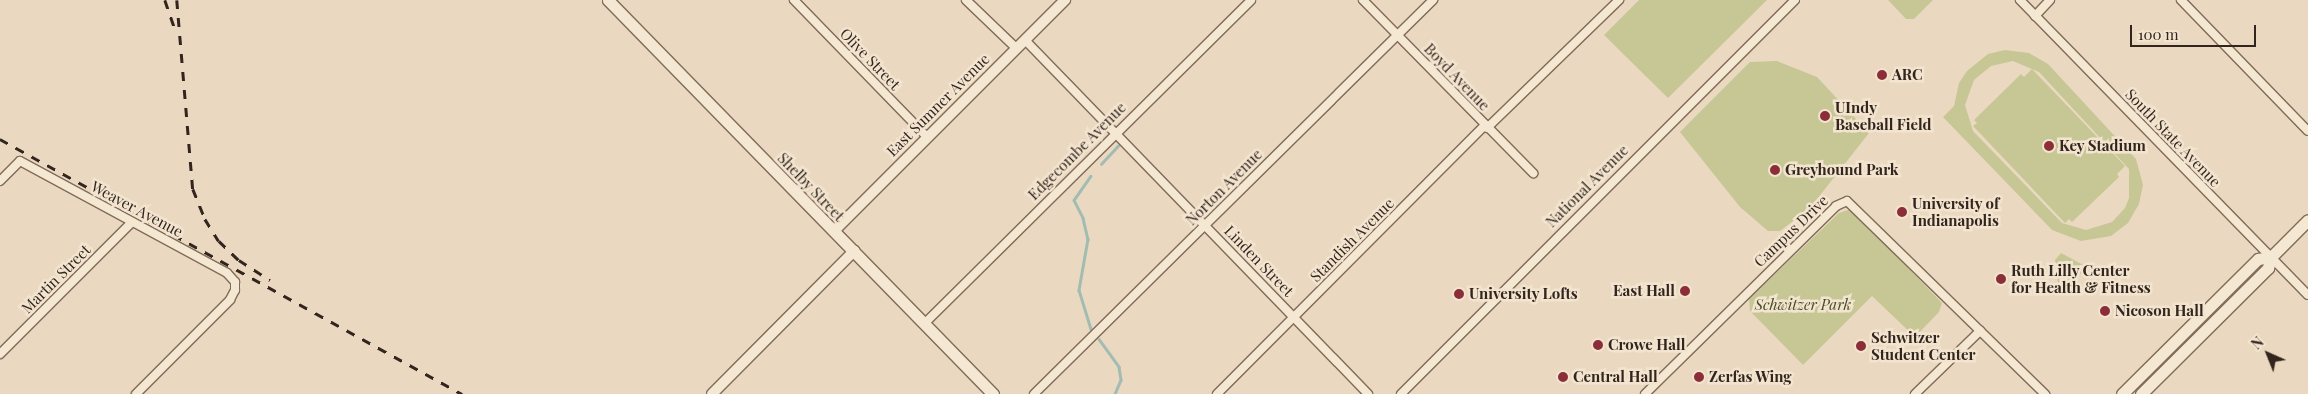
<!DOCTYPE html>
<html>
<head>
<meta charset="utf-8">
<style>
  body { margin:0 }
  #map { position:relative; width:2308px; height:394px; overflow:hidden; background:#ead9c0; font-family:"Playfair Display",serif }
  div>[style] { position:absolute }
  .green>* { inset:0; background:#c6c795 }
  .stream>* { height:2.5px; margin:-1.25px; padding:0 1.25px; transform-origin:1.25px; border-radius:1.25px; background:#a3bcb2 }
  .roads { filter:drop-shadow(1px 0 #816b5a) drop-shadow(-1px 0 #816b5a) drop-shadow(0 1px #816b5a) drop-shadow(0 -1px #816b5a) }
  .minor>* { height:8px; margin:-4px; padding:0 4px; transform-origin:4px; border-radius:4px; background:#f5e8d2 }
  .tertiary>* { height:10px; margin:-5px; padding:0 5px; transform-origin:5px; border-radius:5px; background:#f5e8d2 }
  .secondary>* { height:11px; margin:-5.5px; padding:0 5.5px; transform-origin:5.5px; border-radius:5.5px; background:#f5e8d2 }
  .rail>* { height:2.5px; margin-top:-1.25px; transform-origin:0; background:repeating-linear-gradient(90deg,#32251d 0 9px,transparent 0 18px) }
  .dots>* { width:14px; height:14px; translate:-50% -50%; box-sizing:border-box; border:2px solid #f2e4cf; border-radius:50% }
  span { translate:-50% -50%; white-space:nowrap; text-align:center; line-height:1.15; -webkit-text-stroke:5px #f2e4cf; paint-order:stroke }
  .street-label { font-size:15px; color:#32251d }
  .poi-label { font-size:15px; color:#32251d; font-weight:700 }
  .left { translate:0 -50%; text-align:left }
  .right { translate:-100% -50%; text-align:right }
  .park-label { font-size:15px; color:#474d25; font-style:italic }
  .north { position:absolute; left:2243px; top:329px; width:50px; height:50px; -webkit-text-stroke:4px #f2e4cf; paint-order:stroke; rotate:316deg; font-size:14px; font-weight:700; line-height:20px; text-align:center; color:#32251d }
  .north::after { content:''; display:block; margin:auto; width:18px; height:22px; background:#32251d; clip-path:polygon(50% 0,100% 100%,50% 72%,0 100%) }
  .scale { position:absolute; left:2130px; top:25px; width:126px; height:22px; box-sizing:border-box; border:2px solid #32251d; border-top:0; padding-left:6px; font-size:15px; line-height:18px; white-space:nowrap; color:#32251d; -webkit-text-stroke:4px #f2e4cf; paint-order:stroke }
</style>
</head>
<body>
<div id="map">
  <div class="green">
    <i style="clip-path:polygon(1639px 0,1767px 0,1668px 98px,1604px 35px)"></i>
    <i style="clip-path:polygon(1888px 0,1933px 0,1914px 19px,1906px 19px)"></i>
    <i style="clip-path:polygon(evenodd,2005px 50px,2029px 53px,2048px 64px,2136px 159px,2143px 185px,2139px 204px,2128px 223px,2111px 236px,2081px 241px,2052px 230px,1943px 117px,1954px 106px,1959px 83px,1967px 71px,1988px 54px,2005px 50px,2013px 61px,2039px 72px,2129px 169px,2129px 198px,2125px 208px,2112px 222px,2086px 230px,2062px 223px,1973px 131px,1965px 105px,1974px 80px,1991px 66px,2013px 61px)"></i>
    <i style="clip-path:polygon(1777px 61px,1817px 77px,1869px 133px,1810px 208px,1780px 231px,1768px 231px,1740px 207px,1680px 132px,1750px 62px)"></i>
    <i style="clip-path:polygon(2032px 69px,2125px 166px,2117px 174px,2119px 177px,2072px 222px,2069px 219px,2065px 223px,1973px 126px,1977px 123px,1974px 120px,2021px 74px,2024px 77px)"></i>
    <i style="clip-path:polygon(1851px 209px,1942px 303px,1939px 312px,1915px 337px,1872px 296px,1803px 365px,1750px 311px,1749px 299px,1839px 213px)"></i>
    <i style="clip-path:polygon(2061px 253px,2087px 267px,2069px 286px,2059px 290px,2055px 260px)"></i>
  </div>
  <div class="stream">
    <i style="left:1101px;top:164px;width:25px;rotate:-47deg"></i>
    <i style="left:1091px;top:176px;width:29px;rotate:125deg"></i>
    <i style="left:1074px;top:200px;width:20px;rotate:63deg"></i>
    <i style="left:1083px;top:218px;width:22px;rotate:77deg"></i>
    <i style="left:1088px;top:239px;width:52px;rotate:100deg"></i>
    <i style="left:1079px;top:290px;width:41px;rotate:72.9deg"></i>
    <i style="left:1099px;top:339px;width:34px;rotate:54deg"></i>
    <i style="left:1119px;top:367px;width:13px;rotate:81deg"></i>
    <i style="left:1121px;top:380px;width:15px;rotate:113deg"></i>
  </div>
  <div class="roads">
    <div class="minor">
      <i style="left:794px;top:0;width:191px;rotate:45.8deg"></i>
      <i style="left:966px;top:0;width:69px;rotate:43.8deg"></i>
      <i style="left:1363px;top:0;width:243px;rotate:45.5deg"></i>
      <i style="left:2020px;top:0;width:412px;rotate:45.7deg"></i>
      <i style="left:2181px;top:0;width:182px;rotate:45.9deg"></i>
      <i style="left:2035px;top:16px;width:22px;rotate:-47deg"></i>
      <i style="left:1025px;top:40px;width:493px;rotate:45.9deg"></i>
      <i style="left:1487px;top:128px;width:184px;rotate:-44.1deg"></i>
      <i style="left:0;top:181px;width:28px;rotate:-45deg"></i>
      <i style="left:20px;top:161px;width:235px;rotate:28.4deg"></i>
      <i style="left:227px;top:273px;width:12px;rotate:48deg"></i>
      <i style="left:235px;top:282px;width:8px;rotate:90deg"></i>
      <i style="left:235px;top:290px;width:11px;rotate:117deg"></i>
      <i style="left:230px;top:300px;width:133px;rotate:135deg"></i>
      <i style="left:924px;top:324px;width:460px;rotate:-44.7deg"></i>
      <i style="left:0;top:354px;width:185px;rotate:-45deg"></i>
      <i style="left:1034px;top:394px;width:561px;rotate:-44.64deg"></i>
      <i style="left:1217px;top:394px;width:380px;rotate:-45.1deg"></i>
      <i style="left:1401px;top:394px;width:557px;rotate:-45deg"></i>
      <i style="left:1645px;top:394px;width:268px;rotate:-44.5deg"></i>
      <i style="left:1836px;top:206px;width:12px;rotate:-24deg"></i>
      <i style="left:1847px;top:201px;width:277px;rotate:44.3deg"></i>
      <i style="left:1915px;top:394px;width:91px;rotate:-44.1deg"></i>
    </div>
    <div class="tertiary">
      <i style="left:834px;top:231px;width:327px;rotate:-45deg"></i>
      <i style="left:712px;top:394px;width:202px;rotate:-45.2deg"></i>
    </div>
    <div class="secondary">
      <i style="left:608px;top:0;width:551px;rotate:45.66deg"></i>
      <i style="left:2122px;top:394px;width:192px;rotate:-44.8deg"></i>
      <i style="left:2258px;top:259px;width:13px;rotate:-9deg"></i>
      <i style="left:2141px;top:394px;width:179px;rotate:-44.8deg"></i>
      <i style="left:2268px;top:268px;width:11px;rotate:-75deg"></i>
      <i style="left:2271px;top:257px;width:52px;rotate:-45deg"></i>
    </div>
  </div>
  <div class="rail">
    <i style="left:165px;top:0;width:28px;rotate:71deg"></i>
    <i style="left:177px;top:0;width:190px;rotate:85.2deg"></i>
    <i style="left:193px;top:189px;width:32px;rotate:68deg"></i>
    <i style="left:205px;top:219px;width:26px;rotate:58deg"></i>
    <i style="left:219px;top:241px;width:28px;rotate:44deg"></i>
    <i style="left:239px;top:260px;width:37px;rotate:33deg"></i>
    <i style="left:0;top:139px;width:528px;rotate:28.9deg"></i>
  </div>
  <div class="dots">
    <i style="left:1882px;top:75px;background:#8b2e38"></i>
    <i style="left:1825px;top:116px;background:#8b2e38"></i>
    <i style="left:2049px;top:146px;background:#8b2e38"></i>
    <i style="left:1775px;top:170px;background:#8b2e38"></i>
    <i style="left:1902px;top:212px;background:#8b2e38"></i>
    <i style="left:2001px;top:279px;background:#8b2e38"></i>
    <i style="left:1685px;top:291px;background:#8b2e38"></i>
    <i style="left:1459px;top:294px;background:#8b2e38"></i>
    <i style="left:2105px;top:311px;background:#8b2e38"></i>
    <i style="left:1598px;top:345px;background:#8b2e38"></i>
    <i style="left:1861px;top:346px;background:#8b2e38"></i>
    <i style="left:1563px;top:377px;background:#8b2e38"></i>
    <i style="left:1699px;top:377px;background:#8b2e38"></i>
  </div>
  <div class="street-label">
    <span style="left:870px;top:59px;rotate:46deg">Olive Street</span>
    <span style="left:1457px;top:77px;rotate:46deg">Boyd Avenue</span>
    <span style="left:938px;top:105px;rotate:-45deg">East Sumner Avenue</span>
    <span style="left:2173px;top:138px;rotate:46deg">South State Avenue</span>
    <span style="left:1077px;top:151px;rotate:-45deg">Edgecombe Avenue</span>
    <span style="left:1587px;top:186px;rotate:-45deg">National Avenue</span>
    <span style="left:811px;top:187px;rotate:46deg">Shelby Street</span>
    <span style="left:1224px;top:187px;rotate:-45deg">Norton Avenue</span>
    <span style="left:137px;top:209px;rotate:28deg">Weaver Avenue</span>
    <span style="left:1791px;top:231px;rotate:-44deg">Campus Drive</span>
    <span style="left:1352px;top:240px;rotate:-45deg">Standish Avenue</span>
    <span style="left:1259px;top:261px;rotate:46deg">Linden Street</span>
    <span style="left:56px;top:279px;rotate:-45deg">Martin Street</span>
  </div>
  <div class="poi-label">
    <span class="left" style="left:1892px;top:75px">ARC</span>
    <span class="left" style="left:1835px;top:116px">UIndy<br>Baseball Field</span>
    <span class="left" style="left:2059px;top:146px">Key Stadium</span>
    <span class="left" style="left:1785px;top:170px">Greyhound Park</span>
    <span class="left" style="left:1912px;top:212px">University of<br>Indianapolis</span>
    <span class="left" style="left:2011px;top:279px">Ruth Lilly Center<br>for Health &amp; Fitness</span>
    <span class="right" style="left:1675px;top:291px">East Hall</span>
    <span class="left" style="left:1469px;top:294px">University Lofts</span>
    <span class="left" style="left:2115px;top:311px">Nicoson Hall</span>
    <span class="left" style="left:1871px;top:346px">Schwitzer<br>Student Center</span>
    <span class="left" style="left:1608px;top:345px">Crowe Hall</span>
    <span class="left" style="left:1573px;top:377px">Central Hall</span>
    <span class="left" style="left:1709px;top:377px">Zerfas Wing</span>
  </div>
  <div class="park-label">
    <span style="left:1803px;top:305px">Schwitzer Park</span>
  </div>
  <div class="north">N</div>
  <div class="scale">100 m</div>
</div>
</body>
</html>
